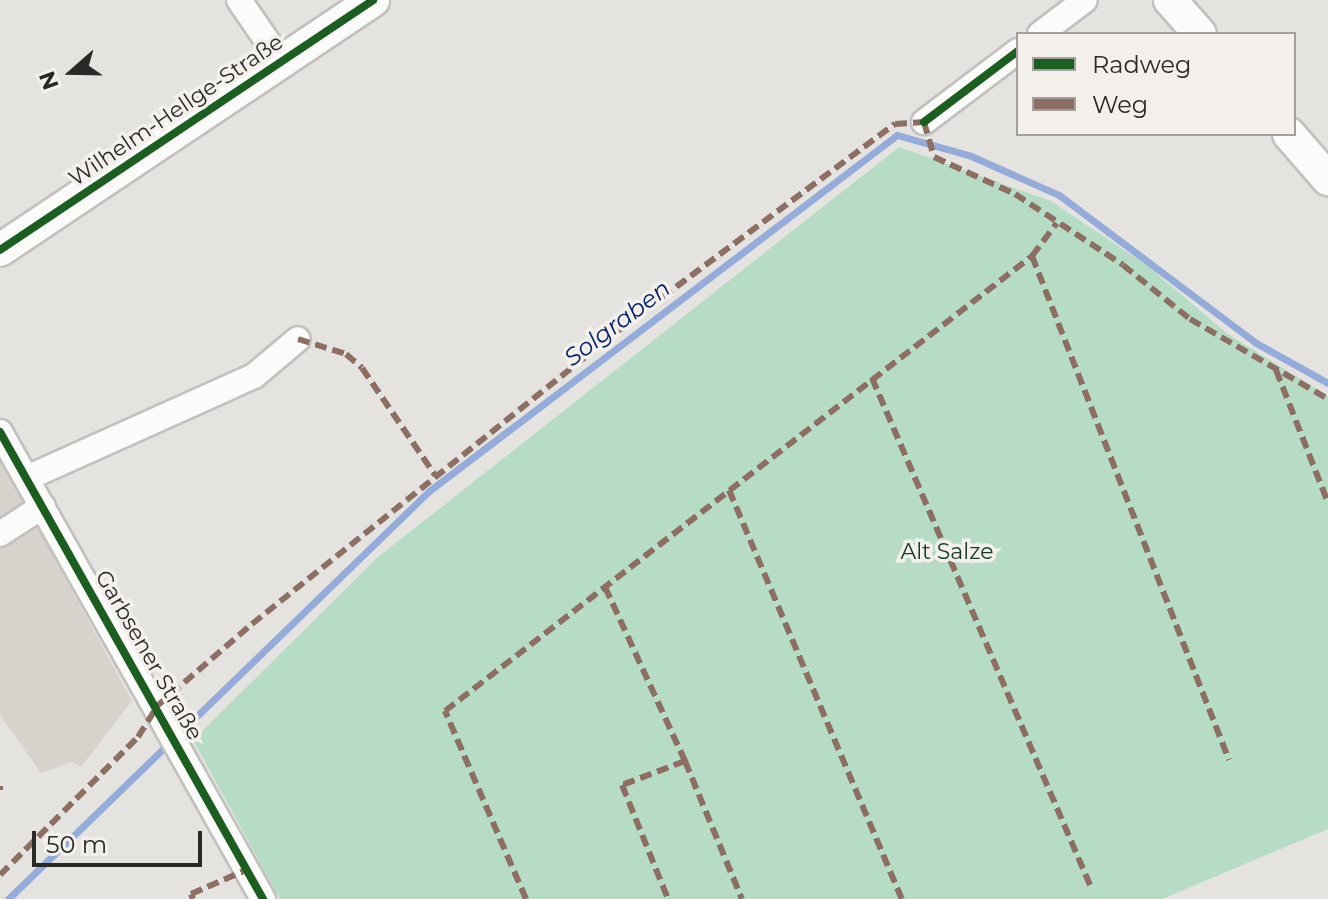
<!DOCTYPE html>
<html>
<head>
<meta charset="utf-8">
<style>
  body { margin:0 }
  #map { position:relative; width:1328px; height:899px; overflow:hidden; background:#e5e3e0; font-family:Montserrat,sans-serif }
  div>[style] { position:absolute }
  .built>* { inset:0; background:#d7d3cc }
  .green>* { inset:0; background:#b7dcc6 }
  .stream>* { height:7px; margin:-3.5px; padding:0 3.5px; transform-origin:3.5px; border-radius:3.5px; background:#95abd9 }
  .roads { filter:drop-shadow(2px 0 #c2c1bf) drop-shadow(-2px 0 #c2c1bf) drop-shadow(0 2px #c2c1bf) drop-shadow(0 -2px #c2c1bf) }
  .minor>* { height:24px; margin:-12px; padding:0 12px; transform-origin:12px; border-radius:12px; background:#fbfbfa }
  .major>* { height:32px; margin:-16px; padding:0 16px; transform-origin:16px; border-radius:16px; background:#fbfbfa }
  .quiet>* { height:6px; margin-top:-3px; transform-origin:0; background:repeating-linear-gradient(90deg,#8d6e63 0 12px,transparent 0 18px) }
  .cycleway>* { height:8px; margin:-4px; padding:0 4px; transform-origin:4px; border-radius:4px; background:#1b5e20 }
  span { translate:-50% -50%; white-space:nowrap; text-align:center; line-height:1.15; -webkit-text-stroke:7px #f3f0ec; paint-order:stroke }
  .street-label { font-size:22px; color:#2a2928 }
  .park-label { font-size:22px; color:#143a28 }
  .water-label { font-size:24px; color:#05206d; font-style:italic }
  .legend { position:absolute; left:1016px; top:32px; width:280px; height:104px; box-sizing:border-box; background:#f3f0ec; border:2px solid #a3a09e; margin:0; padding:10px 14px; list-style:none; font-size:24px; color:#2a2928 }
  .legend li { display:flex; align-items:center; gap:16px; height:40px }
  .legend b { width:40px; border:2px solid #a3a09e }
  .north { position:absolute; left:32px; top:32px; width:80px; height:80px; -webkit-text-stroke:6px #f3f0ec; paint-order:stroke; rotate:250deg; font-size:22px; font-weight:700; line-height:32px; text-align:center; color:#2a2928 }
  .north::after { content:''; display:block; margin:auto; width:28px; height:36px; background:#2a2928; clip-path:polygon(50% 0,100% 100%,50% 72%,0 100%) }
  .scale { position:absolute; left:32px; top:831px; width:170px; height:36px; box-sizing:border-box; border:4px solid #2a2928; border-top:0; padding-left:10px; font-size:24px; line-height:28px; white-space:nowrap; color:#2a2928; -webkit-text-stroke:6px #f3f0ec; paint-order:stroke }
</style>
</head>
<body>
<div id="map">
  <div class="built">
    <i style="clip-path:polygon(0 458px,132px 701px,81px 767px,72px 762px,41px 773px,0 715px)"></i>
  </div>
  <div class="green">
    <i style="clip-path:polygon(899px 147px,1051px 201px,1145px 264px,1228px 334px,1328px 396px,1328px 829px,1162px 899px,280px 899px,193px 740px,378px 557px)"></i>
  </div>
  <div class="stream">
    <i style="left:8px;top:899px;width:586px;rotate:-44.1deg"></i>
    <i style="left:429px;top:491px;width:588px;rotate:-37.26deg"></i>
    <i style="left:897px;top:135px;width:77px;rotate:15.8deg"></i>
    <i style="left:971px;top:156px;width:96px;rotate:23.9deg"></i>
    <i style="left:1059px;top:195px;width:246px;rotate:36.9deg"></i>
    <i style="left:1256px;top:343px;width:82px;rotate:29.1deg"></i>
  </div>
  <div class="roads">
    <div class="minor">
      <i style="left:239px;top:0;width:74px;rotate:55.5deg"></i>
      <i style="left:1040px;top:34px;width:56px;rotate:-37.1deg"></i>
      <i style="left:924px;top:122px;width:118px;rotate:-37.1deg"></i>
      <i style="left:0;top:432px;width:536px;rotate:60.61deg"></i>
      <i style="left:27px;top:478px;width:249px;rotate:-24.2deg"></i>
      <i style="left:254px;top:376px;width:57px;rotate:-40.1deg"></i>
      <i style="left:0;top:534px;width:51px;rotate:-33.1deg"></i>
    </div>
    <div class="major">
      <i style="left:1170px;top:0;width:45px;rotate:48.6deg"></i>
      <i style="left:1289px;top:134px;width:60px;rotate:49.1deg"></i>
      <i style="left:0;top:250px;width:449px;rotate:-33.8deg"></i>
    </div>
  </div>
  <div class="quiet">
    <i style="left:1032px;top:256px;width:541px;rotate:68.65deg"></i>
    <i style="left:298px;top:339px;width:50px;rotate:17.4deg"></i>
    <i style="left:346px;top:354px;width:21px;rotate:41deg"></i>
    <i style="left:362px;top:368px;width:130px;rotate:55.7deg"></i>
    <i style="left:1276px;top:370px;width:143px;rotate:68.6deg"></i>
    <i style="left:872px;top:378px;width:552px;rotate:66.73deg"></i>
    <i style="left:729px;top:490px;width:444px;rotate:67.1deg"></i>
    <i style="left:605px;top:587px;width:192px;rotate:65.3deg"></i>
    <i style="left:685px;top:761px;width:67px;rotate:159.1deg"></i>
    <i style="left:622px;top:785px;width:123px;rotate:68deg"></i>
    <i style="left:685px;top:761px;width:149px;rotate:67.6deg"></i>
    <i style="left:0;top:786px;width:4px;rotate:90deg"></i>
    <i style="left:0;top:875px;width:195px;rotate:-45deg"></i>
    <i style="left:138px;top:737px;width:36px;rotate:-58deg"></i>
    <i style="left:157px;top:706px;width:125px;rotate:-40.8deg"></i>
    <i style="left:252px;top:624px;width:488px;rotate:-38.7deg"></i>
    <i style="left:633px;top:319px;width:327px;rotate:-36.7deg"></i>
    <i style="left:895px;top:124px;width:29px;rotate:-4deg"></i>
    <i style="left:924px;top:122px;width:36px;rotate:74deg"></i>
    <i style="left:934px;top:157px;width:89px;rotate:24.6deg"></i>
    <i style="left:1015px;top:194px;width:129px;rotate:33.3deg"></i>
    <i style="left:1123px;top:265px;width:86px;rotate:38.9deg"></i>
    <i style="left:1190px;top:319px;width:160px;rotate:30.1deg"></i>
    <i style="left:193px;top:899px;width:5px;rotate:-112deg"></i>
    <i style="left:191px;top:894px;width:60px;rotate:-23.6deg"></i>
    <i style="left:526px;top:899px;width:205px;rotate:-113.3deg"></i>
    <i style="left:445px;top:711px;width:743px;rotate:-37.78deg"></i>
    <i style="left:1032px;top:256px;width:41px;rotate:-52.9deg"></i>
  </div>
  <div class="cycleway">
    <i style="left:924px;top:122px;width:118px;rotate:-37.1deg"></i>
    <i style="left:0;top:250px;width:449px;rotate:-33.8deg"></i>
    <i style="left:0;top:432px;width:536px;rotate:60.61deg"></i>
  </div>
  <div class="street-label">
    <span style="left:176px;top:110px;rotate:-34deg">Wilhelm-Hellge-Straße</span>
    <span style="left:149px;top:655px;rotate:60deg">Garbsener Straße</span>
  </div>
  <div class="park-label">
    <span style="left:947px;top:552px">Alt Salze</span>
  </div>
  <div class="water-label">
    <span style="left:617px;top:323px;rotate:-37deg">Solgraben</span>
  </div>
  <ul class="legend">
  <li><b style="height:10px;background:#1b5e20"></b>Radweg</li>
  <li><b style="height:10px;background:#8d6e63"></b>Weg</li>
  </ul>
  <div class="north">N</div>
  <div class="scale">50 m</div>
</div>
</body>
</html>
